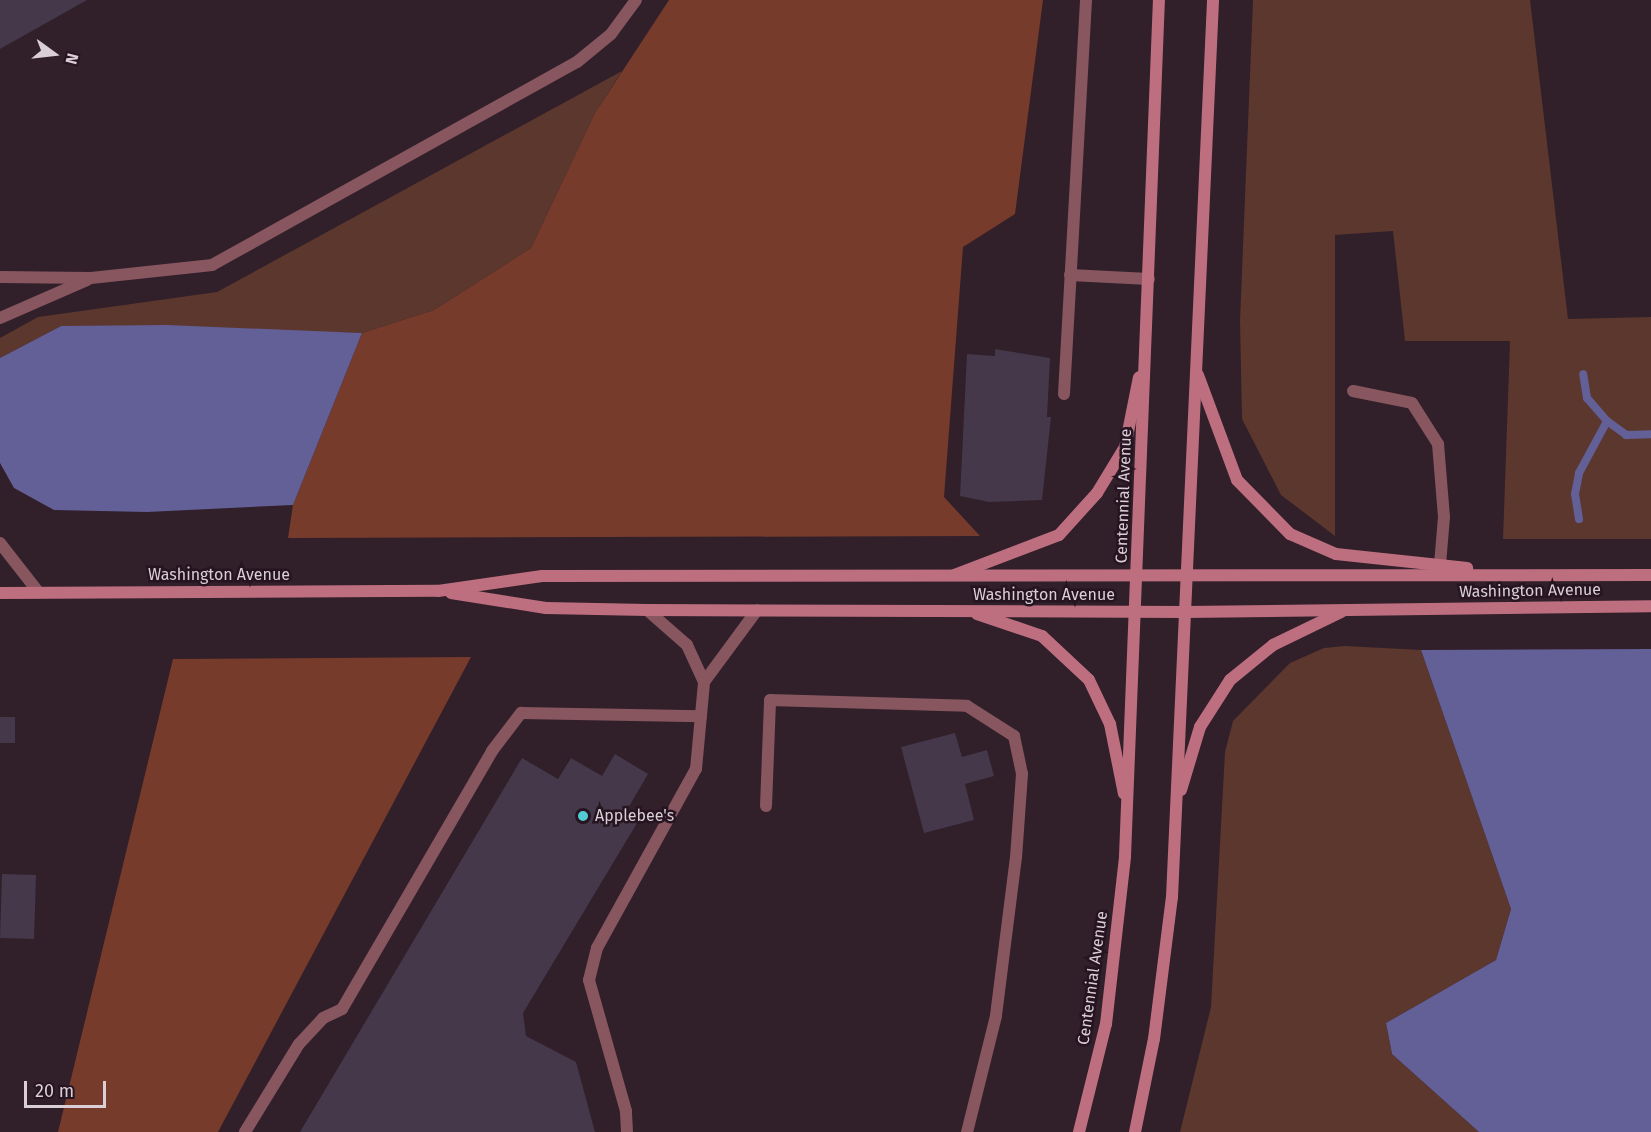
<!DOCTYPE html>
<html>
<head>
<meta charset="utf-8">
<style>
  body { margin:0 }
  #map { position:relative; width:1651px; height:1132px; overflow:hidden; background:#311f2a; font-family:"Fira Sans",sans-serif }
  div>[style] { position:absolute }
  .green>* { inset:0; background:#5b372e }
  .forest>* { inset:0; background:#773b2c }
  .water>* { inset:0; background:#635f97 }
  .stream>* { height:8px; margin:-4px; padding:0 4px; transform-origin:4px; border-radius:4px; background:#635f97 }
  .building>* { inset:0; background:#44384a }
  .lane>* { height:12px; margin:-6px; padding:0 6px; transform-origin:6px; border-radius:6px; background:#87565f }
  .secondary>* { height:12px; margin:-6px; padding:0 6px; transform-origin:6px; border-radius:6px; background:#be6f7f }
  .dots>* { width:16px; height:16px; translate:-50% -50%; box-sizing:border-box; border:3px solid #261521; border-radius:50% }
  span { translate:-50% -50%; white-space:nowrap; text-align:center; line-height:1.15; -webkit-text-stroke:5px #261521; paint-order:stroke }
  .street-label { font-size:16px; color:#dbcfd7 }
  .poi-label { font-size:16px; color:#dbcfd7 }
  .left { translate:0 -50%; text-align:left }
  .north { position:absolute; left:24px; top:24px; width:60px; height:60px; -webkit-text-stroke:4px #261521; paint-order:stroke; rotate:105deg; font-size:16px; font-weight:700; line-height:24px; text-align:center; color:#dbcfd7 }
  .north::after { content:''; display:block; margin:auto; width:21px; height:27px; background:#dbcfd7; clip-path:polygon(50% 0,100% 100%,50% 72%,0 100%) }
  .scale { position:absolute; left:24px; top:1081px; width:82px; height:27px; box-sizing:border-box; border:3px solid #dbcfd7; border-top:0; padding-left:8px; font-size:18px; line-height:21px; white-space:nowrap; color:#dbcfd7; -webkit-text-stroke:4px #261521; paint-order:stroke }
</style>
</head>
<body>
<div id="map">
  <div class="green">
    <i style="clip-path:polygon(1253px 0,1530px 0,1568px 319px,1651px 317px,1651px 539px,1503px 539px,1510px 341px,1405px 341px,1393px 231px,1335px 235px,1335px 536px,1281px 495px,1242px 419px,1240px 321px)"></i>
    <i style="clip-path:polygon(622px 71px,595px 113px,531px 248px,434px 310px,362px 333px,61px 326px,0 358px,0 338px,38px 317px,217px 292px)"></i>
    <i style="clip-path:polygon(1345px 646px,1421px 650px,1511px 909px,1496px 960px,1386px 1023px,1392px 1054px,1479px 1132px,1180px 1132px,1211px 1007px,1225px 752px,1233px 721px,1290px 663px,1324px 648px)"></i>
  </div>
  <div class="forest">
    <i style="clip-path:polygon(669px 0,1043px 0,1015px 214px,963px 247px,944px 497px,980px 536px,288px 538px,293px 505px,362px 333px,434px 310px,531px 248px,595px 113px)"></i>
    <i style="clip-path:polygon(471px 657px,218px 1132px,58px 1132px,173px 659px)"></i>
  </div>
  <div class="water">
    <i style="clip-path:polygon(167px 325px,362px 333px,293px 505px,147px 512px,54px 510px,14px 488px,0 463px,0 358px,61px 326px)"></i>
    <i style="clip-path:polygon(1651px 649px,1651px 1132px,1479px 1132px,1392px 1054px,1386px 1023px,1496px 960px,1511px 909px,1421px 650px)"></i>
  </div>
  <div class="stream">
    <i style="left:1607px;top:421px;width:24px;rotate:36deg"></i>
    <i style="left:1626px;top:435px;width:25px;rotate:-2deg"></i>
    <i style="left:1579px;top:519px;width:25px;rotate:-99deg"></i>
    <i style="left:1575px;top:494px;width:21px;rotate:-79deg"></i>
    <i style="left:1579px;top:473px;width:59px;rotate:-61.7deg"></i>
    <i style="left:1607px;top:421px;width:30px;rotate:-131deg"></i>
    <i style="left:1587px;top:398px;width:24px;rotate:-99deg"></i>
  </div>
  <div class="building">
    <i style="clip-path:polygon(0 0,87px 0,0 49px)"></i>
    <i style="clip-path:polygon(995px 349px,1050px 358px,1047px 417px,1051px 417px,1042px 500px,989px 502px,960px 496px,967px 354px,995px 356px)"></i>
    <i style="clip-path:polygon(0 717px,15px 717px,15px 743px,0 743px)"></i>
    <i style="clip-path:polygon(955px 733px,962px 757px,987px 750px,994px 776px,965px 784px,974px 820px,924px 833px,901px 747px)"></i>
    <i style="clip-path:polygon(615px 754px,648px 774px,624px 815px,637px 823px,523px 1013px,526px 1036px,576px 1062px,595px 1132px,300px 1132px,522px 758px,558px 779px,571px 758px,602px 776px)"></i>
    <i style="clip-path:polygon(2px 874px,36px 875px,34px 939px,0 938px)"></i>
  </div>
  <div class="lane">
    <i style="left:1070px;top:275px;width:79px;rotate:2.9deg"></i>
    <i style="left:0;top:277px;width:91px;rotate:0.6deg"></i>
    <i style="left:91px;top:278px;width:122px;rotate:-6.1deg"></i>
    <i style="left:212px;top:265px;width:418px;rotate:-29.1deg"></i>
    <i style="left:577px;top:62px;width:44px;rotate:-39.5deg"></i>
    <i style="left:611px;top:34px;width:42px;rotate:-53.7deg"></i>
    <i style="left:0;top:318px;width:95px;rotate:-23.6deg"></i>
    <i style="left:1353px;top:391px;width:60px;rotate:11.5deg"></i>
    <i style="left:1412px;top:403px;width:49px;rotate:57.6deg"></i>
    <i style="left:1438px;top:444px;width:73px;rotate:85.3deg"></i>
    <i style="left:1444px;top:517px;width:48px;rotate:94.8deg"></i>
    <i style="left:1064px;top:394px;width:395px;rotate:-86.8deg"></i>
    <i style="left:0;top:543px;width:63px;rotate:52deg"></i>
    <i style="left:704px;top:682px;width:89px;rotate:-53.6deg"></i>
    <i style="left:766px;top:806px;width:106px;rotate:-87.8deg"></i>
    <i style="left:770px;top:700px;width:197px;rotate:1.7deg"></i>
    <i style="left:967px;top:706px;width:56px;rotate:32.6deg"></i>
    <i style="left:1014px;top:736px;width:39px;rotate:78deg"></i>
    <i style="left:1022px;top:774px;width:83px;rotate:94.1deg"></i>
    <i style="left:1016px;top:857px;width:160px;rotate:97.2deg"></i>
    <i style="left:996px;top:1016px;width:120px;rotate:104deg"></i>
    <i style="left:245px;top:1132px;width:103px;rotate:-58.5deg"></i>
    <i style="left:299px;top:1044px;width:35px;rotate:-47deg"></i>
    <i style="left:323px;top:1018px;width:21px;rotate:-25deg"></i>
    <i style="left:342px;top:1009px;width:298px;rotate:-59.8deg"></i>
    <i style="left:492px;top:751px;width:48px;rotate:-52.7deg"></i>
    <i style="left:521px;top:713px;width:180px;rotate:1deg"></i>
    <i style="left:627px;top:1132px;width:21px;rotate:-93deg"></i>
    <i style="left:626px;top:1111px;width:136px;rotate:-105.8deg"></i>
    <i style="left:589px;top:980px;width:33px;rotate:-76deg"></i>
    <i style="left:597px;top:948px;width:205px;rotate:-61.1deg"></i>
    <i style="left:696px;top:769px;width:87px;rotate:-84.7deg"></i>
    <i style="left:704px;top:682px;width:41px;rotate:-114.7deg"></i>
    <i style="left:687px;top:645px;width:53px;rotate:-138.8deg"></i>
  </div>
  <div class="secondary">
    <i style="left:1198px;top:375px;width:112px;rotate:69.6deg"></i>
    <i style="left:1237px;top:480px;width:76px;rotate:45.5deg"></i>
    <i style="left:1290px;top:534px;width:50px;rotate:23.5deg"></i>
    <i style="left:1336px;top:554px;width:132px;rotate:6.1deg"></i>
    <i style="left:954px;top:575px;width:112px;rotate:-20.9deg"></i>
    <i style="left:1059px;top:535px;width:57px;rotate:-47.9deg"></i>
    <i style="left:1097px;top:493px;width:54px;rotate:-58.7deg"></i>
    <i style="left:1125px;top:447px;width:71px;rotate:-78.7deg"></i>
    <i style="left:0;top:593px;width:438px;rotate:-0.3deg"></i>
    <i style="left:438px;top:591px;width:105px;rotate:-8.2deg"></i>
    <i style="left:542px;top:576px;width:1109px;rotate:-0.05deg"></i>
    <i style="left:451px;top:593px;width:96px;rotate:9deg"></i>
    <i style="left:546px;top:608px;width:101px;rotate:1.1deg"></i>
    <i style="left:647px;top:610px;width:538px;rotate:0.21deg"></i>
    <i style="left:1185px;top:612px;width:466px;rotate:-0.7deg"></i>
    <i style="left:977px;top:614px;width:69px;rotate:18.7deg"></i>
    <i style="left:1042px;top:636px;width:64px;rotate:43.1deg"></i>
    <i style="left:1089px;top:680px;width:49px;rotate:64.5deg"></i>
    <i style="left:1110px;top:724px;width:71px;rotate:78.7deg"></i>
    <i style="left:1181px;top:790px;width:66px;rotate:-73.2deg"></i>
    <i style="left:1200px;top:727px;width:56px;rotate:-57.4deg"></i>
    <i style="left:1230px;top:680px;width:55px;rotate:-39.1deg"></i>
    <i style="left:1273px;top:645px;width:76px;rotate:-25.9deg"></i>
    <i style="left:1079px;top:1132px;width:111px;rotate:-76deg"></i>
    <i style="left:1106px;top:1024px;width:169px;rotate:-83.5deg"></i>
    <i style="left:1125px;top:856px;width:857px;rotate:-87.73deg"></i>
    <i style="left:1135px;top:1132px;width:95px;rotate:-78.5deg"></i>
    <i style="left:1154px;top:1039px;width:143px;rotate:-82.8deg"></i>
    <i style="left:1172px;top:897px;width:898px;rotate:-87.38deg"></i>
  </div>
  <div class="dots">
    <i style="left:583px;top:816px;background:#52cbd7"></i>
  </div>
  <div class="street-label">
    <span style="left:1124px;top:496px;rotate:-88deg">Centennial Avenue</span>
    <span style="left:219px;top:575px">Washington Avenue</span>
    <span style="left:1530px;top:591px;rotate:-1deg">Washington Avenue</span>
    <span style="left:1044px;top:595px">Washington Avenue</span>
    <span style="left:1093px;top:978px;rotate:-82deg">Centennial Avenue</span>
  </div>
  <div class="poi-label">
    <span class="left" style="left:595px;top:816px">Applebee's</span>
  </div>
  <div class="north">N</div>
  <div class="scale">20 m</div>
</div>
</body>
</html>
